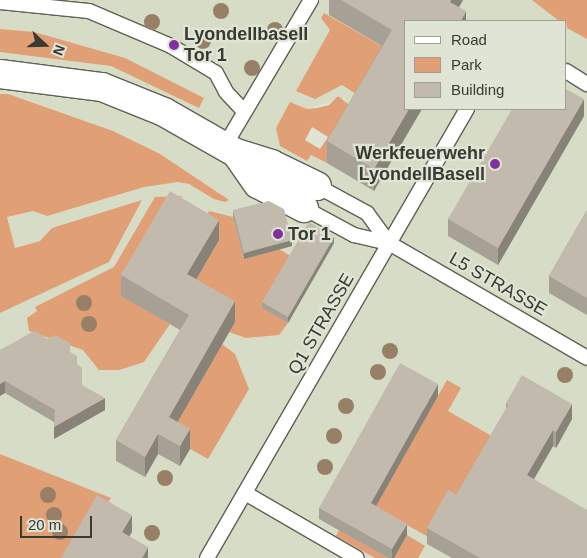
<!DOCTYPE html>
<html>
<head>
<meta charset="utf-8">
<style>
  body { margin:0 }
  #map { position:relative; width:587px; height:558px; overflow:hidden; background:#e0e4d5; font-family:Helvetica,sans-serif }
  div>[style] { position:absolute }
  .built>* { inset:0; background:#d6dcc5 }
  .green>* { inset:0; background:#e19f76 }
  .roads { filter:drop-shadow(1px 0 #5e6154) drop-shadow(-1px 0 #5e6154) drop-shadow(0 1px #5e6154) drop-shadow(0 -1px #5e6154) }
  .lane>* { height:14px; margin:-7px; padding:0 7px; transform-origin:7px; border-radius:7px; background:#fff }
  .street>* { height:28px; margin:-14px; padding:0 14px; transform-origin:14px; border-radius:14px; background:#fff }
  .trees>* { width:16px; height:16px; margin:-8px; border-radius:50%; background:#978066 }
  .wall>* { inset:0; background:#a7a195 }
  .shaded-wall>* { inset:0; background:#888379 }
  .building>* { inset:0; background:#c2bbad }
  .dots>* { width:14px; height:14px; translate:-50% -50%; box-sizing:border-box; border:2px solid #e0e4d5; border-radius:50% }
  span { translate:-50% -50%; white-space:nowrap; text-align:center; line-height:1.15; -webkit-text-stroke:4.5px #e0e4d5; paint-order:stroke }
  .poi-label { font-size:18px; color:#383a34; font-weight:700 }
  .left { translate:0 -50%; text-align:left }
  .right { translate:-100% -50%; text-align:right }
  .street-label { font-size:18px; color:#383a34 }
  .legend { position:absolute; left:404px; top:20px; width:162px; height:90px; box-sizing:border-box; background:#e0e4d5; border:1px solid #9da095; margin:0; padding:6px 9px; list-style:none; font-size:15px; color:#383a34 }
  .legend li { display:flex; align-items:center; gap:10px; height:25px }
  .legend b { width:25px; border:1px solid #9da095 }
  .north { position:absolute; left:20px; top:20px; width:50px; height:50px; -webkit-text-stroke:4px #e0e4d5; paint-order:stroke; rotate:111deg; font-size:14px; font-weight:700; line-height:20px; text-align:center; color:#383a34 }
  .north::after { content:''; display:block; margin:auto; width:18px; height:22px; background:#383a34; clip-path:polygon(50% 0,100% 100%,50% 72%,0 100%) }
  .scale { position:absolute; left:20px; top:516px; width:72px; height:22px; box-sizing:border-box; border:2px solid #383a34; border-top:0; padding-left:6px; font-size:15px; line-height:18px; white-space:nowrap; color:#383a34; -webkit-text-stroke:4px #e0e4d5; paint-order:stroke }
</style>
</head>
<body>
<div id="map">
  <div class="built">
    <i style="clip-path:polygon(evenodd,0 0,532px 0,559px 21px,406px 21px,406px 109px,566px 109px,566px 27px,587px 39px,587px 558px,0 558px,0 313px,109px 262px,52px 228px,40px 241px,15px 248px,7px 217px,33px 211px,47px 216px,0 168px,0 0,344px 98px,347px 105px,327px 163px,311px 155px,307px 161px,290px 102px,307px 109px,344px 98px,0 0,278px 250px,262px 308px,229px 332px,235px 322px,244px 259px,278px 250px,0 0,461px 388px,448px 411px,375px 507px,438px 396px,461px 388px)"></i>
  </div>
  <div class="green">
    <i style="clip-path:polygon(532px 0,587px 0,587px 39px,567px 28px,566px 21px,559px 21px)"></i>
    <i style="clip-path:polygon(324px 13px,392px 52px,364px 99px,342px 85px,315px 99px,296px 91px,330px 30px,321px 18px)"></i>
    <i style="clip-path:polygon(0 29px,34px 32px,125px 58px,204px 98px,199px 108px,111px 66px,0 52px)"></i>
    <i style="clip-path:polygon(0 94px,8px 94px,113px 131px,160px 154px,229px 200px,225px 202px,214px 199px,189px 184px,178px 182px,144px 187px,47px 216px,33px 211px,7px 217px,15px 248px,40px 241px,52px 228px,142px 200px,109px 262px,0 313px)"></i>
    <i style="clip-path:polygon(evenodd,338px 96px,357px 111px,327px 163px,311px 155px,307px 161px,280px 146px,276px 128px,290px 102px,307px 109px,317px 108px,329px 105px,338px 96px,312px 127px,328px 137px,320px 149px,305px 140px,312px 127px)"></i>
    <i style="clip-path:polygon(182px 196px,121px 295px,170px 324px,144px 362px,119px 370px,99px 370px,83px 350px,29px 331px,27px 318px,37px 311px,35px 307px,114px 267px,155px 197px)"></i>
    <i style="clip-path:polygon(209px 211px,233px 217px,244px 259px,279px 249px,292px 257px,263px 308px,288px 323px,279px 335px,246px 338px,229px 332px,234px 321px,189px 292px,199px 228px)"></i>
    <i style="clip-path:polygon(222px 344px,235px 354px,249px 389px,208px 459px,169px 437px)"></i>
    <i style="clip-path:polygon(447px 380px,461px 388px,448px 411px,497px 439px,430px 538px,375px 507px)"></i>
    <i style="clip-path:polygon(0 454px,111px 498px,70px 558px,0 558px)"></i>
    <i style="clip-path:polygon(339px 530px,388px 558px,375px 558px,336px 536px)"></i>
    <i style="clip-path:polygon(407px 535px,425px 546px,418px 558px,394px 558px)"></i>
  </div>
  <div class="roads">
    <div class="lane">
      <i style="left:0;top:2px;width:89px;rotate:5.8deg"></i>
      <i style="left:89px;top:11px;width:89px;rotate:23.1deg"></i>
      <i style="left:171px;top:46px;width:52px;rotate:31deg"></i>
      <i style="left:216px;top:73px;width:21px;rotate:62deg"></i>
      <i style="left:226px;top:92px;width:26px;rotate:47deg"></i>
      <i style="left:566px;top:71px;width:25px;rotate:32deg"></i>
      <i style="left:224px;top:147px;width:171px;rotate:-59.4deg"></i>
      <i style="left:317px;top:186px;width:57px;rotate:28.4deg"></i>
      <i style="left:367px;top:213px;width:37px;rotate:54deg"></i>
      <i style="left:304px;top:208px;width:57px;rotate:28.4deg"></i>
      <i style="left:354px;top:235px;width:36px;rotate:13deg"></i>
      <i style="left:389px;top:243px;width:229px;rotate:30.1deg"></i>
      <i style="left:245px;top:493px;width:129px;rotate:30.1deg"></i>
      <i style="left:207px;top:558px;width:519px;rotate:-59.93deg"></i>
    </div>
    <div class="street">
      <i style="left:0;top:74px;width:103px;rotate:7.3deg"></i>
      <i style="left:102px;top:87px;width:67px;rotate:22deg"></i>
      <i style="left:164px;top:112px;width:83px;rotate:29.7deg"></i>
      <i style="left:236px;top:153px;width:37px;rotate:17deg"></i>
      <i style="left:271px;top:164px;width:51px;rotate:25.6deg"></i>
      <i style="left:236px;top:153px;width:38px;rotate:55deg"></i>
      <i style="left:258px;top:184px;width:52px;rotate:27.6deg"></i>
    </div>
  </div>
  <div class="trees">
    <i style="left:221px;top:11px"></i>
    <i style="left:152px;top:22px"></i>
    <i style="left:275px;top:30px"></i>
    <i style="left:203px;top:41px"></i>
    <i style="left:252px;top:68px"></i>
    <i style="left:84px;top:303px"></i>
    <i style="left:89px;top:324px"></i>
    <i style="left:390px;top:351px"></i>
    <i style="left:378px;top:372px"></i>
    <i style="left:565px;top:375px"></i>
    <i style="left:346px;top:406px"></i>
    <i style="left:334px;top:436px"></i>
    <i style="left:325px;top:467px"></i>
    <i style="left:165px;top:478px"></i>
    <i style="left:48px;top:495px"></i>
    <i style="left:54px;top:515px"></i>
    <i style="left:60px;top:532px"></i>
    <i style="left:152px;top:533px"></i>
  </div>
  <div class="wall">
    <i style="clip-path:polygon(329px 0,463px 0,459px 7px,466px 21px,374px 191px,327px 163px,327px 141px,382px 46px,329px 15px)"></i>
    <i style="clip-path:polygon(584px 116px,498px 265px,448px 236px,448px 219px)"></i>
    <i style="clip-path:polygon(233px 210px,292px 246px,244px 259px,233px 217px)"></i>
    <i style="clip-path:polygon(587px 210px,587px 315px,549px 293px,549px 276px)"></i>
    <i style="clip-path:polygon(219px 240px,196px 279px,235px 322px,177px 422px,190px 449px,180px 466px,158px 454px,145px 477px,116px 461px,116px 440px,180px 330px,121px 296px,121px 275px)"></i>
    <i style="clip-path:polygon(334px 243px,288px 323px,262px 308px,262px 302px)"></i>
    <i style="clip-path:polygon(0 350px,70px 352px,77px 364px,82px 385px,105px 410px,54px 439px,54px 422px,5px 393px,0 396px)"></i>
    <i style="clip-path:polygon(438px 396px,376px 506px,407px 535px,394px 558px,388px 558px,319px 519px,319px 508px)"></i>
    <i style="clip-path:polygon(506px 403px,572px 419px,556px 448px,553px 446px,534px 479px,587px 558px,452px 558px,427px 544px,427px 528px,456px 495px,506px 409px)"></i>
  </div>
  <div class="shaded-wall">
    <i style="clip-path:polygon(451px 0,463px 0,451px 21px,450px 2px)"></i>
    <i style="clip-path:polygon(466px 11px,466px 21px,461px 21px)"></i>
    <i style="clip-path:polygon(584px 99px,584px 116px,498px 265px,498px 248px)"></i>
    <i style="clip-path:polygon(409px 109px,422px 109px,374px 191px,374px 169px)"></i>
    <i style="clip-path:polygon(219px 220px,219px 240px,187px 295px,187px 274px)"></i>
    <i style="clip-path:polygon(334px 237px,334px 243px,288px 323px,288px 317px)"></i>
    <i style="clip-path:polygon(292px 240px,292px 246px,244px 259px,244px 253px)"></i>
    <i style="clip-path:polygon(235px 301px,235px 322px,169px 437px,169px 417px)"></i>
    <i style="clip-path:polygon(5px 381px,5px 393px,0 396px,0 384px)"></i>
    <i style="clip-path:polygon(438px 384px,438px 396px,371px 515px,371px 503px)"></i>
    <i style="clip-path:polygon(105px 398px,105px 410px,54px 439px,54px 427px)"></i>
    <i style="clip-path:polygon(572px 404px,572px 419px,556px 448px,556px 432px)"></i>
    <i style="clip-path:polygon(190px 429px,190px 449px,180px 466px,180px 446px)"></i>
    <i style="clip-path:polygon(553px 430px,553px 446px,527px 491px,527px 475px)"></i>
    <i style="clip-path:polygon(158px 434px,158px 454px,145px 477px,145px 457px)"></i>
    <i style="clip-path:polygon(132px 515px,132px 532px,122px 548px,122px 532px)"></i>
    <i style="clip-path:polygon(407px 524px,407px 535px,394px 558px,392px 558px,392px 549px)"></i>
    <i style="clip-path:polygon(148px 547px,148px 558px,142px 558px)"></i>
  </div>
  <div class="building">
    <i style="clip-path:polygon(341px 0,451px 0,450px 2px,466px 11px,461px 21px,406px 21px,406px 109px,409px 109px,374px 169px,327px 141px,392px 30px)"></i>
    <i style="clip-path:polygon(566px 89px,584px 99px,498px 248px,448px 219px,512px 109px,566px 109px)"></i>
    <i style="clip-path:polygon(170px 191px,219px 220px,187px 274px,235px 301px,169px 417px,190px 429px,180px 446px,158px 434px,145px 457px,116px 440px,189px 315px,121px 275px)"></i>
    <i style="clip-path:polygon(269px 201px,284px 209px,292px 240px,244px 253px,233px 210px)"></i>
    <i style="clip-path:polygon(587px 210px,587px 298px,549px 276px)"></i>
    <i style="clip-path:polygon(309px 222px,334px 237px,288px 317px,262px 302px)"></i>
    <i style="clip-path:polygon(34px 331px,48px 339px,55px 335px,70px 343px,70px 352px,77px 356px,77px 364px,82px 368px,82px 385px,105px 398px,54px 427px,55px 410px,5px 381px,0 384px,0 350px)"></i>
    <i style="clip-path:polygon(400px 363px,438px 384px,371px 503px,407px 524px,392px 549px,319px 508px)"></i>
    <i style="clip-path:polygon(522px 375px,572px 404px,556px 432px,553px 430px,527px 475px,587px 510px,587px 558px,480px 558px,427px 528px,448px 490px,456px 495px,508px 405px,506px 403px)"></i>
    <i style="clip-path:polygon(97px 495px,132px 515px,122px 532px,148px 547px,142px 558px,61px 558px)"></i>
  </div>
  <div class="dots">
    <i style="left:174px;top:45px;background:#8031a1"></i>
    <i style="left:495px;top:164px;background:#8031a1"></i>
    <i style="left:278px;top:234px;background:#8031a1"></i>
  </div>
  <div class="poi-label">
    <span class="left" style="left:184px;top:45px">Lyondellbasell<br>Tor 1</span>
    <span class="right" style="left:485px;top:164px">Werkfeuerwehr<br>LyondellBasell</span>
    <span class="left" style="left:288px;top:234px">Tor 1</span>
  </div>
  <div class="street-label">
    <span style="left:498px;top:284px;rotate:30deg">L5 STRASSE</span>
    <span style="left:321px;top:324px;rotate:-60deg">Q1 STRASSE</span>
  </div>
  <ul class="legend">
  <li><b style="height:6px;background:#fff"></b>Road</li>
  <li><b style="height:14px;background:#e19f76"></b>Park</li>
  <li><b style="height:14px;background:#c2bbad"></b>Building</li>
  </ul>
  <div class="north">N</div>
  <div class="scale">20 m</div>
</div>
</body>
</html>
